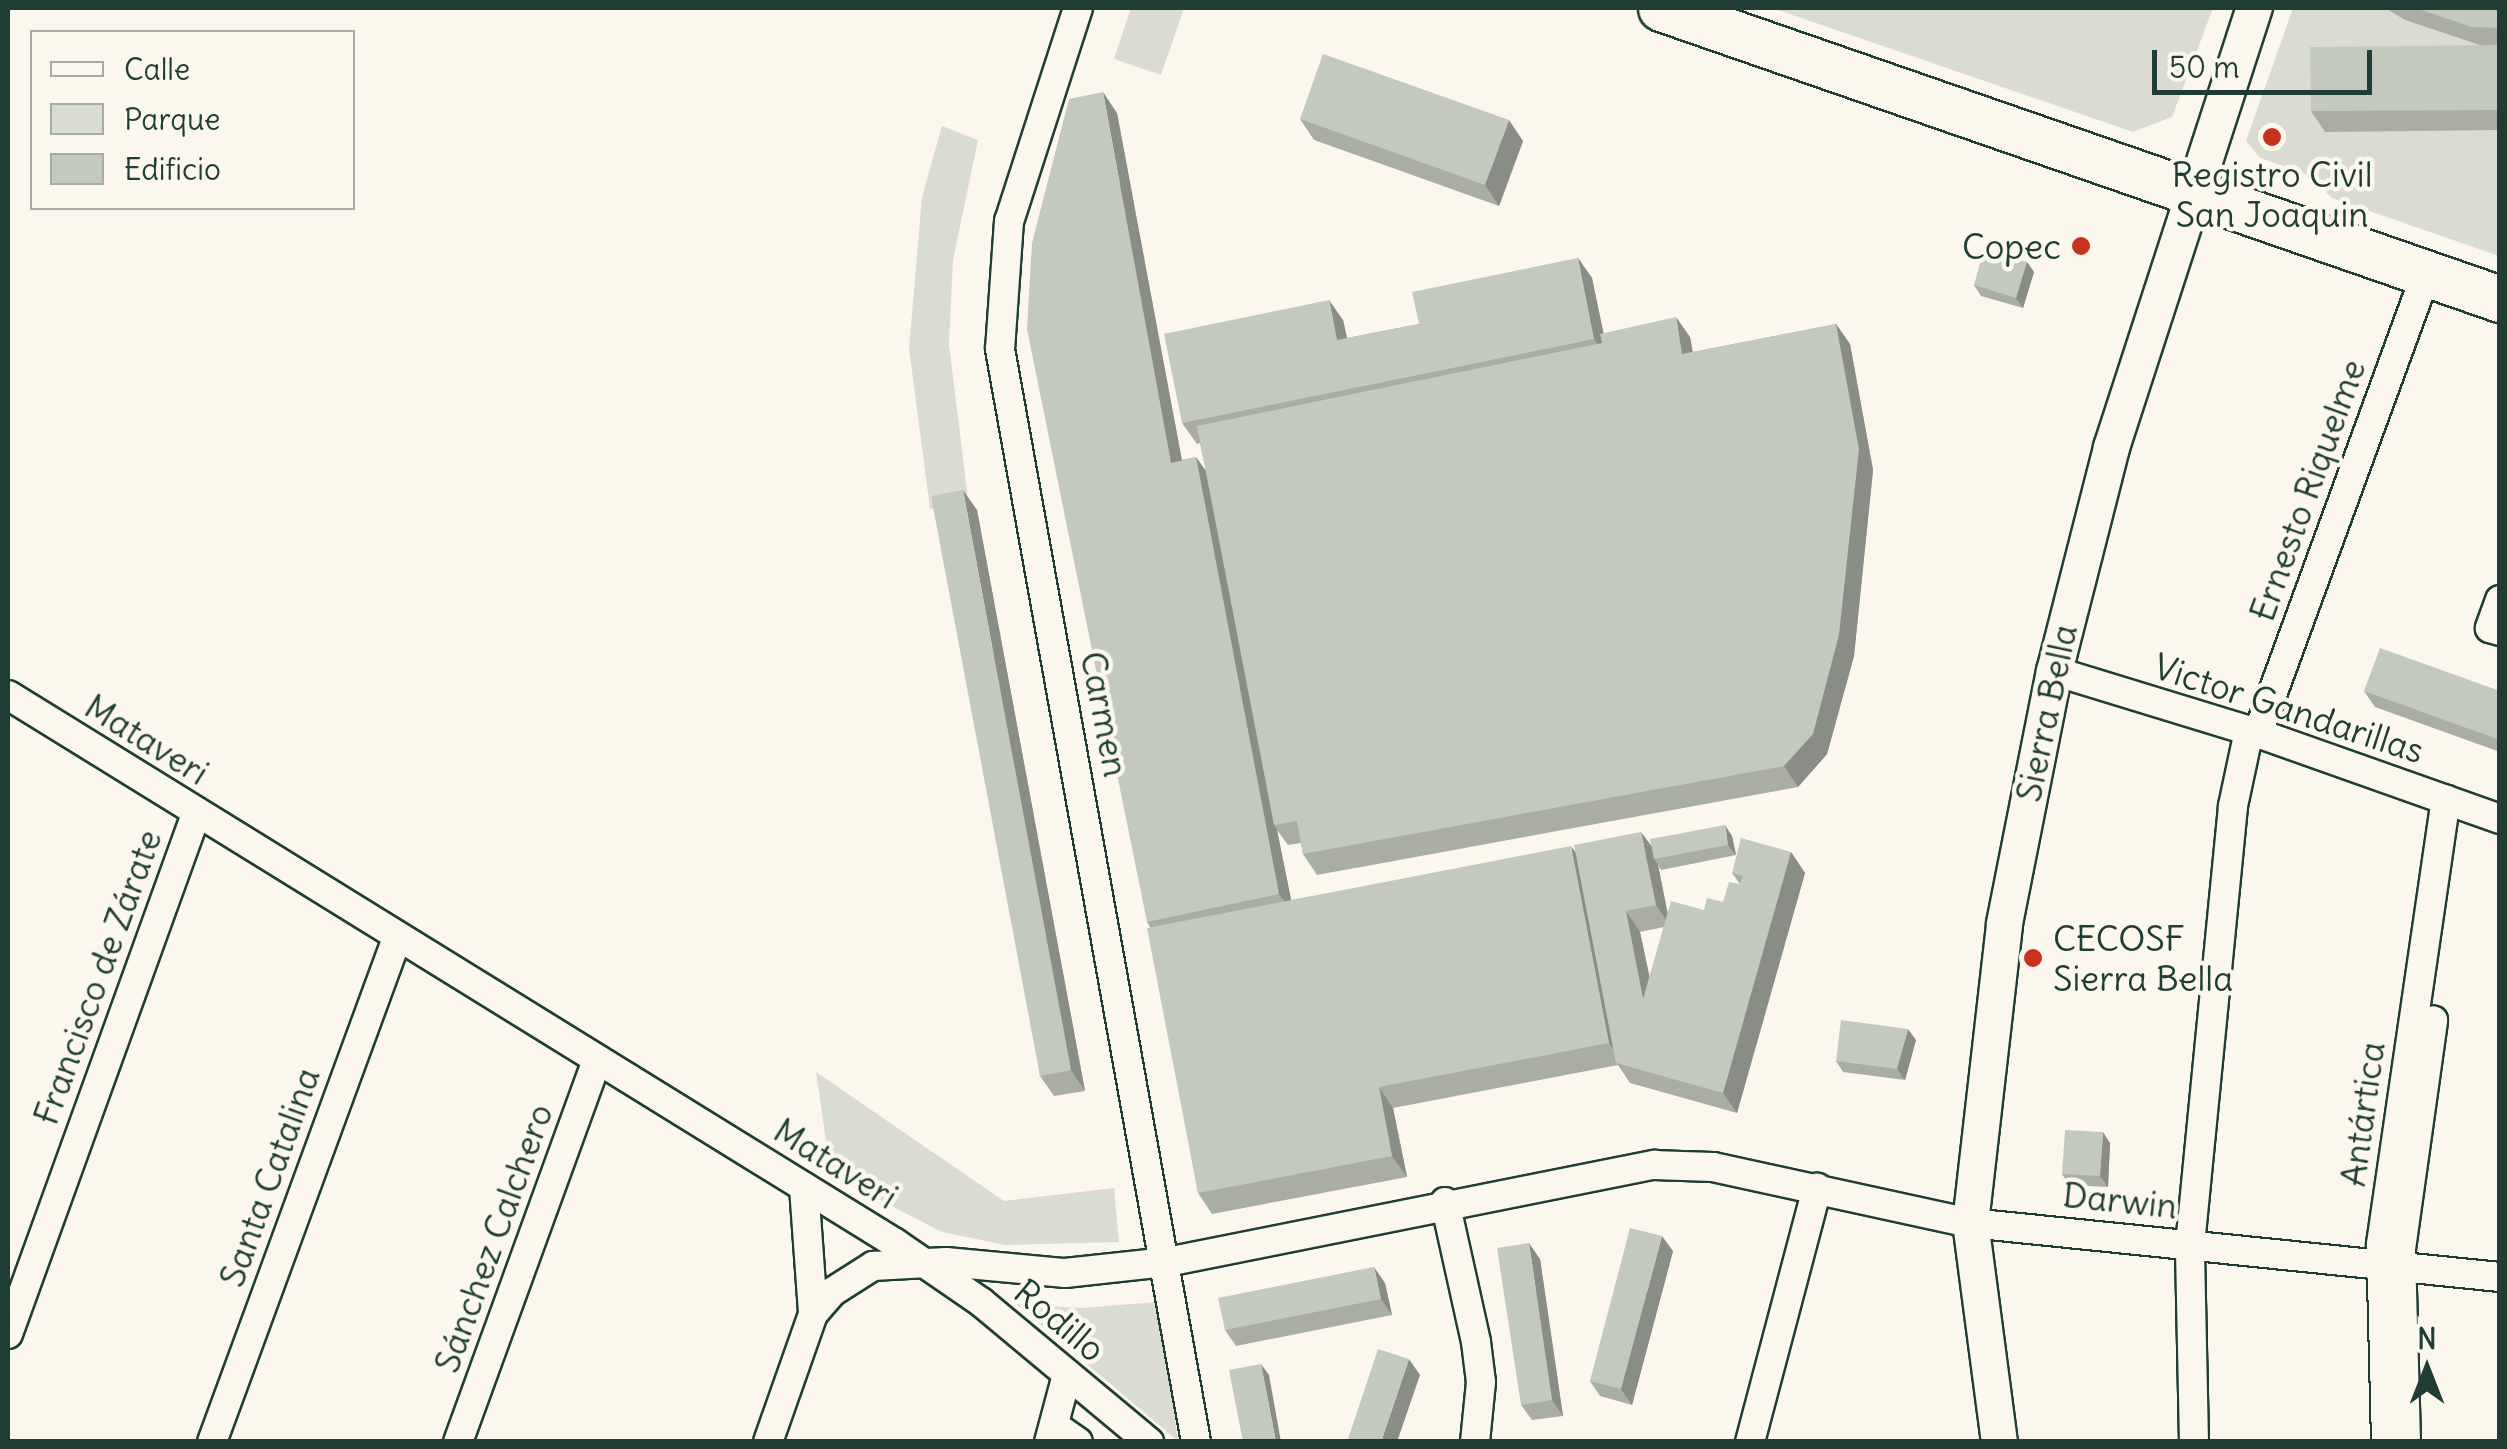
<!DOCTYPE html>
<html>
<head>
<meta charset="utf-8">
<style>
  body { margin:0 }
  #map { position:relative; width:2507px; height:1449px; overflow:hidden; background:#fbf7ec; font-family:Delius,sans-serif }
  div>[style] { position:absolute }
  .green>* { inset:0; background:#dbdcd1 }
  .roads { filter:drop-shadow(2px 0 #1f3d34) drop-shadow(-2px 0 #1f3d34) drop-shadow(0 2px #1f3d34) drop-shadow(0 -2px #1f3d34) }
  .minor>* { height:28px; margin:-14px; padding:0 14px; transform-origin:14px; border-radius:14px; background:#fbf7ec }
  .tertiary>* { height:35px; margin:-17.5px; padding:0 17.5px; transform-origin:17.5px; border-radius:17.5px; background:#fbf7ec }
  .primary>* { height:45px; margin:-22.5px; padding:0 22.5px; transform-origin:22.5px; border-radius:22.5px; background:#fbf7ec }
  .wall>* { inset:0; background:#a9ada3 }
  .shaded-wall>* { inset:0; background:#898d85 }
  .building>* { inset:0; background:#c4c9be }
  .dots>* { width:28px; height:28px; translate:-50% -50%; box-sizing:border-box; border:5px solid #fbf7ec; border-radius:50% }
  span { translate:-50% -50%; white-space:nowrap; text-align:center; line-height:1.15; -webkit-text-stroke:9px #fbf7ec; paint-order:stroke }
  .poi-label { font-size:35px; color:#1f3d34 }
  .right { translate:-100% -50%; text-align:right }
  .left { translate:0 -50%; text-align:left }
  .street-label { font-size:35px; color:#1f3d34 }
  .frame { position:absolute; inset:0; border:10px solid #1f3d34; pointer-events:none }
  .legend { position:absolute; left:30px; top:30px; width:325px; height:180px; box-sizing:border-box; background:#fbf7ec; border:2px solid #a3ada2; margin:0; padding:12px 18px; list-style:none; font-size:30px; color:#1f3d34 }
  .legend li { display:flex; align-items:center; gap:20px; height:50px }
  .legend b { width:50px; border:2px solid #a3ada2 }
  .north { position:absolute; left:2377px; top:1319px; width:100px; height:100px; -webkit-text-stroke:8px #fbf7ec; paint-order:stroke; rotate:0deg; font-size:28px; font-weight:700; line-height:40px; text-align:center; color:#1f3d34 }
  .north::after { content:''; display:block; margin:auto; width:35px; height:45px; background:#1f3d34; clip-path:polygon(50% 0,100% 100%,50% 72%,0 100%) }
  .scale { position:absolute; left:2152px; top:50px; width:220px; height:45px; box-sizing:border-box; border:5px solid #1f3d34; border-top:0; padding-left:12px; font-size:30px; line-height:35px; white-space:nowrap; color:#1f3d34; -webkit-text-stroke:8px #fbf7ec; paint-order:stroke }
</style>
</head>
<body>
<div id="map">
  <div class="green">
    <i style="clip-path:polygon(1131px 8px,1184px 8px,1161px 75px,1114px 59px)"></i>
    <i style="clip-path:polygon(1772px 8px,2213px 8px,2172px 117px,2133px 132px)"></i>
    <i style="clip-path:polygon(2293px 8px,2499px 8px,2499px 256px,2332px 198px,2308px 175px,2260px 158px,2246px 141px)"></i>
    <i style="clip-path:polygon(942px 126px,978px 140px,953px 260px,949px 344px,968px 499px,930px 509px,909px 348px,922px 197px)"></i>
    <i style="clip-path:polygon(816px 1072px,1004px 1201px,1114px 1188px,1119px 1242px,1005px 1245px,942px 1232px,831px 1175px)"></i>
    <i style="clip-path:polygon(1158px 1302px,1178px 1441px,1016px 1304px,1080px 1308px)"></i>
  </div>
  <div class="roads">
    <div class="minor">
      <i style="left:1078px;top:8px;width:224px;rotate:107.9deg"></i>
      <i style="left:1009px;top:221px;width:128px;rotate:94deg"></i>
      <i style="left:1000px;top:349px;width:1110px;rotate:79.83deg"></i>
      <i style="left:2500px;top:600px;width:30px;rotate:110deg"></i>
      <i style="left:2490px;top:628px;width:10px;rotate:17deg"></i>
      <i style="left:2054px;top:671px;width:219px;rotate:17deg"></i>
      <i style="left:2263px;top:735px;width:251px;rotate:19.5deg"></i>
      <i style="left:8px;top:695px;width:1043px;rotate:31.71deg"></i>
      <i style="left:895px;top:1243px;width:104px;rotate:34.5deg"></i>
      <i style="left:981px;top:1302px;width:219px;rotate:39.8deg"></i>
      <i style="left:2258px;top:733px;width:490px;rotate:-69.9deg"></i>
      <i style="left:804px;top:1187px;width:127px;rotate:85.9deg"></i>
      <i style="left:1445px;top:1202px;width:143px;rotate:77.5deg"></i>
      <i style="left:1476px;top:1342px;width:40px;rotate:82.9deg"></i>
      <i style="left:1481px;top:1382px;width:60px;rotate:95.7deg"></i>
      <i style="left:8px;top:1334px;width:553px;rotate:-70.12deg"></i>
      <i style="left:1055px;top:1426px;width:28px;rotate:35deg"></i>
      <i style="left:212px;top:1442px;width:537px;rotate:-69.84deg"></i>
      <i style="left:458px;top:1442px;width:407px;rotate:-70deg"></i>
      <i style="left:768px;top:1442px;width:136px;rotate:-70.6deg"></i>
      <i style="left:813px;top:1314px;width:29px;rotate:-49deg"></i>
      <i style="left:832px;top:1292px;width:49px;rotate:-32.4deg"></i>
      <i style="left:873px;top:1266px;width:73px;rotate:-3.1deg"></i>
      <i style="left:946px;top:1262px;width:120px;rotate:5.3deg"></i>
      <i style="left:1065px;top:1273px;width:103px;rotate:-6.2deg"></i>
      <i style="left:1167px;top:1262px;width:497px;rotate:-11.3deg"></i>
      <i style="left:1654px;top:1165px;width:59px;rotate:1.9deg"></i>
      <i style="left:1713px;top:1167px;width:263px;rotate:12.3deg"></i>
      <i style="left:1970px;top:1223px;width:533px;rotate:5.82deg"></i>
      <i style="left:1049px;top:1442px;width:69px;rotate:-75deg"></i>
      <i style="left:1750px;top:1442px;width:263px;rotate:-75.2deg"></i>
      <i style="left:2194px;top:1442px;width:197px;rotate:-91.2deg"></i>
      <i style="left:2190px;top:1245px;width:441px;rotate:-84.4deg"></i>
      <i style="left:2233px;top:806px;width:77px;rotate:-78deg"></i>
      <i style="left:2386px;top:1442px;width:198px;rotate:-91.4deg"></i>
      <i style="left:2381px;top:1244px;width:449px;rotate:-81.7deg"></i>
      <i style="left:2406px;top:1442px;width:193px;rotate:-91.5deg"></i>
      <i style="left:2401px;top:1249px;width:231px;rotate:-82deg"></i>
    </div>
    <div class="tertiary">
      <i style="left:1999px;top:1442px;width:221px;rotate:-97.5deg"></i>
      <i style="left:1970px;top:1223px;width:302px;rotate:-83.5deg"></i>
      <i style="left:2004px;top:923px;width:257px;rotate:-78.8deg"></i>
      <i style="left:2054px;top:671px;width:231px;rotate:-75.7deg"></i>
      <i style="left:2111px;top:447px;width:462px;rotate:-72deg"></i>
    </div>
    <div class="primary">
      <i style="left:1661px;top:8px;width:888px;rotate:19.13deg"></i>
    </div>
  </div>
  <div class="wall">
    <i style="clip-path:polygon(2385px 8px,2500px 8px,2500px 130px,2325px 132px,2311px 111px,2480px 45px,2405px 20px)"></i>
    <i style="clip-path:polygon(evenodd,1117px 113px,1182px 460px,1196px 457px,1206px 471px,1200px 443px,1197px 444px,1182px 423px,1343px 320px,1347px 338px,1419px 324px,1578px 258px,1592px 278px,1603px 333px,1690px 337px,1693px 352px,1836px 324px,1850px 344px,1873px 470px,1854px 656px,1827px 754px,1798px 787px,1317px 875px,1303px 854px,1301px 843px,1288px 845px,1277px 830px,1291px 900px,1575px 851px,1652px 847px,1732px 836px,1736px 855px,1661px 870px,1658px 865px,1668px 914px,1704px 910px,1723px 902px,1740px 884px,1732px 873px,1791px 852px,1805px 873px,1737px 1113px,1630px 1083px,1618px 1065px,1393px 1108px,1407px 1177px,1212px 1214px,1198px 1193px,1150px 927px,1147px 922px,1117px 113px,1664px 927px,1650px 978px,1640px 932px,1664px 927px)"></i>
    <i style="clip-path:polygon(1300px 119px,1523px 141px,1499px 206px,1314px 140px)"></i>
    <i style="clip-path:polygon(2027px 262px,2034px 272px,2023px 308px,1981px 296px,1974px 285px)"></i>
    <i style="clip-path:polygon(977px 510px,1085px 1091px,1054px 1096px,1040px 1076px)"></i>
    <i style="clip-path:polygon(2364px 691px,2500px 691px,2500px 752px,2375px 707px)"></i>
    <i style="clip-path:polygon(1916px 1040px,1905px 1080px,1843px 1072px,1836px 1061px)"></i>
    <i style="clip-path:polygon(2110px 1143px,2108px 1187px,2069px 1185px,2062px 1174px)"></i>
    <i style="clip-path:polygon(1673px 1251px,1632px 1405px,1600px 1396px,1590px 1381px)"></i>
    <i style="clip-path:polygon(1540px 1259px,1563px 1416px,1532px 1420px,1521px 1405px)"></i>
    <i style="clip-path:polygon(1385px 1283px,1392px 1315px,1236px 1346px,1225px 1330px)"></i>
  </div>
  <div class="shaded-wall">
    <i style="clip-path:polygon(1103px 92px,1117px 113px,1186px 483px,1171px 463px)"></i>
    <i style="clip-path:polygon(1509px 120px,1523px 141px,1499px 206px,1485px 185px)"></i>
    <i style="clip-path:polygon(1578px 258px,1592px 278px,1609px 359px,1594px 339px)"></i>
    <i style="clip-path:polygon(2027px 262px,2034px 272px,2023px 308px,2016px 298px)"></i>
    <i style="clip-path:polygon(1329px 300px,1343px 320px,1352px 361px,1337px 340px)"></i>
    <i style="clip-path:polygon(1676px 317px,1690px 337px,1696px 374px,1682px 354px)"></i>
    <i style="clip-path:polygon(1836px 324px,1850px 344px,1873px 470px,1854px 656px,1827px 754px,1798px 787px,1784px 766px)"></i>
    <i style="clip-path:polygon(1196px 457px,1210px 477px,1274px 825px,1277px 830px,1294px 914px,1279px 894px)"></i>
    <i style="clip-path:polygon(963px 490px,977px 510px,1085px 1091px,1071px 1070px)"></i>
    <i style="clip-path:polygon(1725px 825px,1732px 836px,1736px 855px,1728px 845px)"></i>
    <i style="clip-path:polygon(1641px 832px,1656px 852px,1654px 859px,1658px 865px,1670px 926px,1656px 905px)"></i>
    <i style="clip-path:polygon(1571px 846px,1586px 867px,1624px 1064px,1609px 1043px)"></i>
    <i style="clip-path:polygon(1791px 852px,1805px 873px,1737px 1113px,1723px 1093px)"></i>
    <i style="clip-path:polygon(1626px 911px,1640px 932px,1658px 1020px,1643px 999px)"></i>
    <i style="clip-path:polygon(1908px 1029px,1916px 1040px,1905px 1080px,1897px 1069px)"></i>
    <i style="clip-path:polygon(1379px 1087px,1393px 1108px,1407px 1177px,1392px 1156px)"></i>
    <i style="clip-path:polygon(2103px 1132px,2110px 1143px,2108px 1187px,2100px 1176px)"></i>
    <i style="clip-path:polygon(1662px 1236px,1673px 1251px,1632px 1405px,1621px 1389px)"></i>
    <i style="clip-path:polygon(1529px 1243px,1540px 1259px,1563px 1416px,1552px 1400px)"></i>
    <i style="clip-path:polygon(1374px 1267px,1385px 1283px,1392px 1315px,1381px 1299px)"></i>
    <i style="clip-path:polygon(1409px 1359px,1420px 1375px,1397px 1442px,1381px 1442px)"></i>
    <i style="clip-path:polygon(1261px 1364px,1269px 1375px,1281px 1442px,1276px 1442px)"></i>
  </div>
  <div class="building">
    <i style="clip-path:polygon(2415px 8px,2500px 8px,2500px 28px,2472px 27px)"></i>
    <i style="clip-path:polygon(2500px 45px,2500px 110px,2311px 111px,2310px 47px)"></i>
    <i style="clip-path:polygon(1323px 54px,1509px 120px,1485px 185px,1300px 119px)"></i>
    <i style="clip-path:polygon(1103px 92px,1171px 463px,1196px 457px,1279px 894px,1147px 922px,1027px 329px,1032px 243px,1069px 99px)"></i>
    <i style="clip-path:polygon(1984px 249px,2027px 262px,2016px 298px,1974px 285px)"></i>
    <i style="clip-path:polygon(1578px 258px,1594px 339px,1182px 423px,1164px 334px,1329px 300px,1337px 340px,1419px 324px,1412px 292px)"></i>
    <i style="clip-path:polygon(1676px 317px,1682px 354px,1836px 324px,1859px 449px,1839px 635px,1813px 734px,1784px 766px,1303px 854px,1297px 821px,1274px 825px,1197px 426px,1602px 343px,1600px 334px)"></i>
    <i style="clip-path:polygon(963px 490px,1071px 1070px,1040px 1076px,931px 496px)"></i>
    <i style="clip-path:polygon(2380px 648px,2500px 691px,2500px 740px,2364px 691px)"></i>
    <i style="clip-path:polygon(1725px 825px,1728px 845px,1654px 859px,1650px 839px)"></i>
    <i style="clip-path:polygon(1641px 832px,1656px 905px,1626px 911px,1643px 999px,1671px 901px,1704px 910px,1707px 898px,1723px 902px,1729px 882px,1740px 884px,1743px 876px,1732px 873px,1741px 838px,1791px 852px,1723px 1093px,1616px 1063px,1574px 845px)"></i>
    <i style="clip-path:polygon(1571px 846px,1609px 1043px,1379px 1087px,1392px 1156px,1198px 1193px,1147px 928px)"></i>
    <i style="clip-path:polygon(1841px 1020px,1908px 1029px,1897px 1069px,1836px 1061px)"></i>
    <i style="clip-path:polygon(2065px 1130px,2103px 1132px,2100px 1176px,2062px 1174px)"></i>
    <i style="clip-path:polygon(1630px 1228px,1662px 1236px,1621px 1389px,1590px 1381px)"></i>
    <i style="clip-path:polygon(1529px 1243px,1552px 1400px,1521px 1405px,1497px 1248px)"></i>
    <i style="clip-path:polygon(1374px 1267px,1381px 1299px,1225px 1330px,1218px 1298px)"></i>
    <i style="clip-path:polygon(1378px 1349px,1409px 1359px,1381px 1442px,1347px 1442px)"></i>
    <i style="clip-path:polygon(1261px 1364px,1276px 1442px,1243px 1442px,1229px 1370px)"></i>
  </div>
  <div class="dots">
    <i style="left:2272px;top:137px;background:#c8321e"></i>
    <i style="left:2081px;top:246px;background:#c8321e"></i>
    <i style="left:2033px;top:958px;background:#c8321e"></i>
  </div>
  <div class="poi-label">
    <span style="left:2272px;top:194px">Registro Civil<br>San Joaquin</span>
    <span class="right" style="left:2061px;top:246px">Copec</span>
    <span class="left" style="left:2053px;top:958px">CECOSF<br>Sierra Bella</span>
  </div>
  <div class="street-label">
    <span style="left:2307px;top:490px;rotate:-70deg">Ernesto Riquelme</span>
    <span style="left:2289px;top:708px;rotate:18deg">Victor Gandarillas</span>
    <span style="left:2046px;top:713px;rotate:-78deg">Sierra Bella</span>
    <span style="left:1105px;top:714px;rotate:79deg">Carmen</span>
    <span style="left:147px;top:739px;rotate:32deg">Mataveri</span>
    <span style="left:97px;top:977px;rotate:-70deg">Francisco de Zárate</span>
    <span style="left:2362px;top:1114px;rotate:-82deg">Antártica</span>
    <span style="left:836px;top:1163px;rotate:32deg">Mataveri</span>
    <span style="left:269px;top:1177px;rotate:-70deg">Santa Catalina</span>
    <span style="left:2120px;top:1200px;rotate:6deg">Darwin</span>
    <span style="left:493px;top:1238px;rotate:-70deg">Sánchez Calchero</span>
    <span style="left:1060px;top:1320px;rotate:40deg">Rodillo</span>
  </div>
  <div class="frame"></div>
  <ul class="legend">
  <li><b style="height:12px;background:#fbf7ec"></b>Calle</li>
  <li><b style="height:28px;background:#dbdcd1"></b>Parque</li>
  <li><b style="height:28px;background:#c4c9be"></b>Edificio</li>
  </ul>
  <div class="north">N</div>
  <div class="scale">50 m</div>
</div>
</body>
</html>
